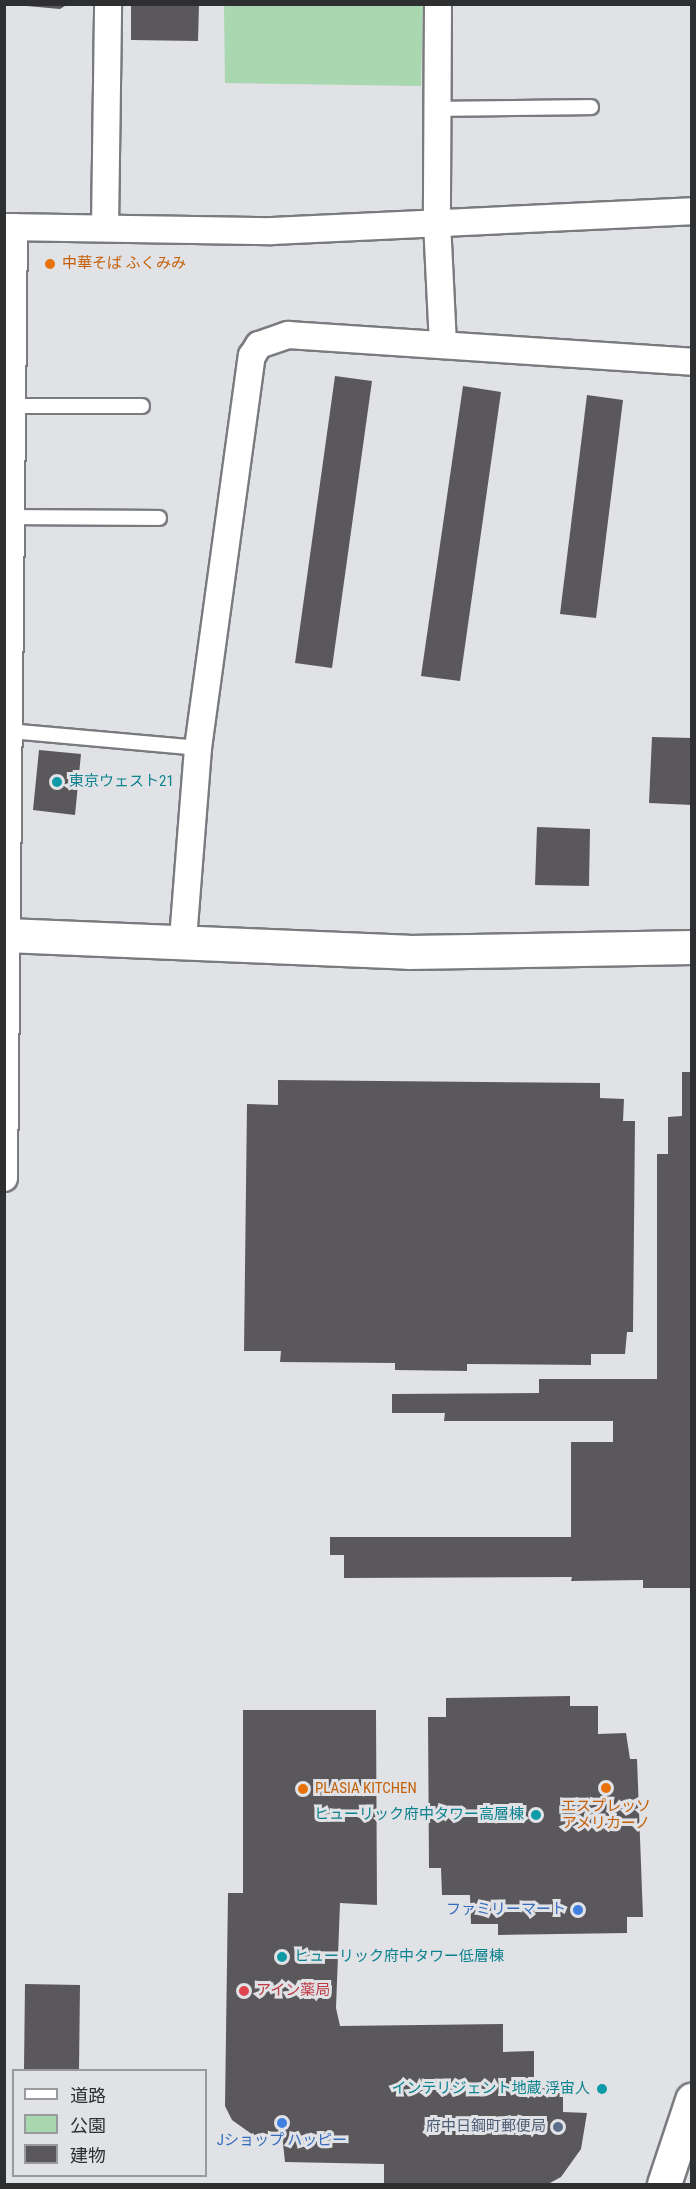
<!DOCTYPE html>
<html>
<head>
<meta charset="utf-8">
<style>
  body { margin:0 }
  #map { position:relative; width:696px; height:2189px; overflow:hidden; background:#e0e2e6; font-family:"Roboto Condensed","Noto Sans JP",sans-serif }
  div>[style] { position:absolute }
  .green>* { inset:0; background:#a9d7af }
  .building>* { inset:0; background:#5b585c }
  .roads { filter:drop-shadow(2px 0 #797b7f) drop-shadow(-2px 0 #797b7f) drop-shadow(0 2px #797b7f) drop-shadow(0 -2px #797b7f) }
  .service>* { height:14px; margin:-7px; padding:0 7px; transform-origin:7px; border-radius:7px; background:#fff }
  .minor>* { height:26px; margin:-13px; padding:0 13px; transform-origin:13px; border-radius:13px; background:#fff }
  .tertiary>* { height:33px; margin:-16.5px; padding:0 16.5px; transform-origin:16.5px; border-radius:16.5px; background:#fff }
  .dots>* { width:16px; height:16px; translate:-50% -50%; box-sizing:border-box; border:3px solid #e0e2e6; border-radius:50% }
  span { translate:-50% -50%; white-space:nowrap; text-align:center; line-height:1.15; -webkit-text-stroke:6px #e0e2e6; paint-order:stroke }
  .food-label { font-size:15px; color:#c56008 }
  .left { translate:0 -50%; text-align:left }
  .culture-label { font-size:15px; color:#0d838f }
  .right { translate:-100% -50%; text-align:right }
  .shop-label { font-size:15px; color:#366cbe }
  .health-label { font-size:15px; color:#be3a42 }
  .service-label { font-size:15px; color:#4e5e75 }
  .frame { position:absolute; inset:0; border:6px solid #2e2f31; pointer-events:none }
  .legend { position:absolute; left:12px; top:2069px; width:195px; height:108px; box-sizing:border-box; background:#e0e2e6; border:2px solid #999a9e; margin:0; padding:8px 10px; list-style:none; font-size:18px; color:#2e2f31 }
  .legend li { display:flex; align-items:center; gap:12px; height:30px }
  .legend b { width:30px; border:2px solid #999a9e }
</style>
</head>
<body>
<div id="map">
  <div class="green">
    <i style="clip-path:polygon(224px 5px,423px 5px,421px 86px,225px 83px)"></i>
  </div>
  <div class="building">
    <i style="clip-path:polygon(4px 4px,68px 4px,60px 9px)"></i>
    <i style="clip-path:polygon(131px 4px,199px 4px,198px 41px,131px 40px)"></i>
    <i style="clip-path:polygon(335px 376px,372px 381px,332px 668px,295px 663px)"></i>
    <i style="clip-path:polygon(463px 386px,501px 392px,460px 681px,421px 676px)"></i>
    <i style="clip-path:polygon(587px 395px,623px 400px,596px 618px,560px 614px)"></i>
    <i style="clip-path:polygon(652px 737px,692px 738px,692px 805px,649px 803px)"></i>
    <i style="clip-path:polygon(39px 750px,81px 754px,75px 815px,33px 810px)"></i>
    <i style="clip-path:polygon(537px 827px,590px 829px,589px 886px,535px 885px)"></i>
    <i style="clip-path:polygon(682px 1072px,692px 1072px,692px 1588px,643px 1588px,643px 1580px,571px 1581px,572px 1577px,344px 1578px,344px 1555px,330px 1555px,330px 1537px,571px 1537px,571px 1442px,613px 1442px,613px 1421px,444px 1421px,445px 1413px,392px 1413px,392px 1394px,539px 1393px,539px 1379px,657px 1379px,657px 1154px,668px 1154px,668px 1117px,682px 1116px)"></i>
    <i style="clip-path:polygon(278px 1080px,600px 1083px,600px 1098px,624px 1099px,623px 1121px,635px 1121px,633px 1332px,627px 1332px,625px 1354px,591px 1354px,591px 1365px,467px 1364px,467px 1371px,395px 1370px,395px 1363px,280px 1362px,281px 1351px,244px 1351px,247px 1104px,278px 1105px)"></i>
    <i style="clip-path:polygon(570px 1696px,570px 1706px,598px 1706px,598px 1734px,626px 1733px,630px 1759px,637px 1759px,643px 1917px,627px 1917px,627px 1933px,498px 1935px,498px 1924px,471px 1924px,470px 1895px,442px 1895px,441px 1868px,429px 1868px,428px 1717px,446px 1717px,446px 1698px)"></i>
    <i style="clip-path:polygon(243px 1710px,376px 1710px,377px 1905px,340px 1903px,336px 2008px,340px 2026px,503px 2024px,503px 2052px,534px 2051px,534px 2082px,563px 2080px,563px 2112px,587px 2113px,581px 2149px,561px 2177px,548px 2184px,384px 2183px,384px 2164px,285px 2162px,282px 2134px,253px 2135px,232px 2120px,225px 2106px,228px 1893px,243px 1893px)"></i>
    <i style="clip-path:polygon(25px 1984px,80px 1985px,79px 2070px,24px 2070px)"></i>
  </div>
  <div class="roads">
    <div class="service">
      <i style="left:437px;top:109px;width:154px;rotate:-0.7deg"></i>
      <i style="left:13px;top:406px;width:129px"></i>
      <i style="left:11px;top:517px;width:148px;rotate:0.4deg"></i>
      <i style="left:9px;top:731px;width:190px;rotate:5.1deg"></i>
    </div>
    <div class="minor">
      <i style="left:438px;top:4px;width:218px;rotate:90.3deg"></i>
      <i style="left:437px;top:222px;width:121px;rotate:87.2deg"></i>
      <i style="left:4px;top:227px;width:268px;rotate:0.9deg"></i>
      <i style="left:272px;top:231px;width:420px;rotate:-2.7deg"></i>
      <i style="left:105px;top:228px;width:224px;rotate:-89.2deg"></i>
      <i style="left:183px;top:939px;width:192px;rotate:-85.5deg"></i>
      <i style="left:198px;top:748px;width:396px;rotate:-82.2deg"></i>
      <i style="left:252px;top:356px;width:13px;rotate:-58deg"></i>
      <i style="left:259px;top:345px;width:31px;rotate:-19deg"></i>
      <i style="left:288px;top:335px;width:405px;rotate:3.8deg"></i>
      <i style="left:4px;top:1178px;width:951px;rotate:-89.4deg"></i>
    </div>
    <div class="tertiary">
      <i style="left:6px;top:935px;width:402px;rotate:2.4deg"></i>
      <i style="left:408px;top:952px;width:284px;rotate:-1deg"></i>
      <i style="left:664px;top:2184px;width:89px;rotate:-71.6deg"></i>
    </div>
  </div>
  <div class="dots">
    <i style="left:50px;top:264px;background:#e8710a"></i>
    <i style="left:57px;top:782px;background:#0f9aa8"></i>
    <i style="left:606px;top:1788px;background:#e8710a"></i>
    <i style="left:303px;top:1789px;background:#e8710a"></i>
    <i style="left:536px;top:1815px;background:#0f9aa8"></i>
    <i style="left:578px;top:1910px;background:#3f7fe0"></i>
    <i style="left:282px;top:1957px;background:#0f9aa8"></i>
    <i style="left:244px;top:1991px;background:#e0444e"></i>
    <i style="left:602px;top:2089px;background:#0f9aa8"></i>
    <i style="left:282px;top:2123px;background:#3f7fe0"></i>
    <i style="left:558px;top:2127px;background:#5c6f8a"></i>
  </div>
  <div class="food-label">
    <span class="left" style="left:62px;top:264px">中華そば ふくみみ</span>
    <span class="left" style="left:315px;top:1789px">PLASIA KITCHEN</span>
    <span style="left:606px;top:1815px">エスプレッソ<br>アメリカーノ</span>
  </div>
  <div class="culture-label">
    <span class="left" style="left:69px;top:782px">東京ウェスト21</span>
    <span class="right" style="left:524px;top:1815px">ヒューリック府中タワー高層棟</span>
    <span class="left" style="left:294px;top:1957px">ヒューリック府中タワー低層棟</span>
    <span class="right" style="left:590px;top:2089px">インテリジェント地蔵 浮宙人</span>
  </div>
  <div class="shop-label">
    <span class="right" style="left:566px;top:1910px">ファミリーマート</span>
    <span style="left:282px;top:2141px">Jショップ ハッピー</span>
  </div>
  <div class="health-label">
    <span class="left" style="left:256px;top:1991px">アイン薬局</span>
  </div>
  <div class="service-label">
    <span class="right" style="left:546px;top:2127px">府中日鋼町郵便局</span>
  </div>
  <div class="frame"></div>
  <ul class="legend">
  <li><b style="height:8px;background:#fff"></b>道路</li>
  <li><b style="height:16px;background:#a9d7af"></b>公園</li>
  <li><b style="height:16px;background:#5b585c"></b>建物</li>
  </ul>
</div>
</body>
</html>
